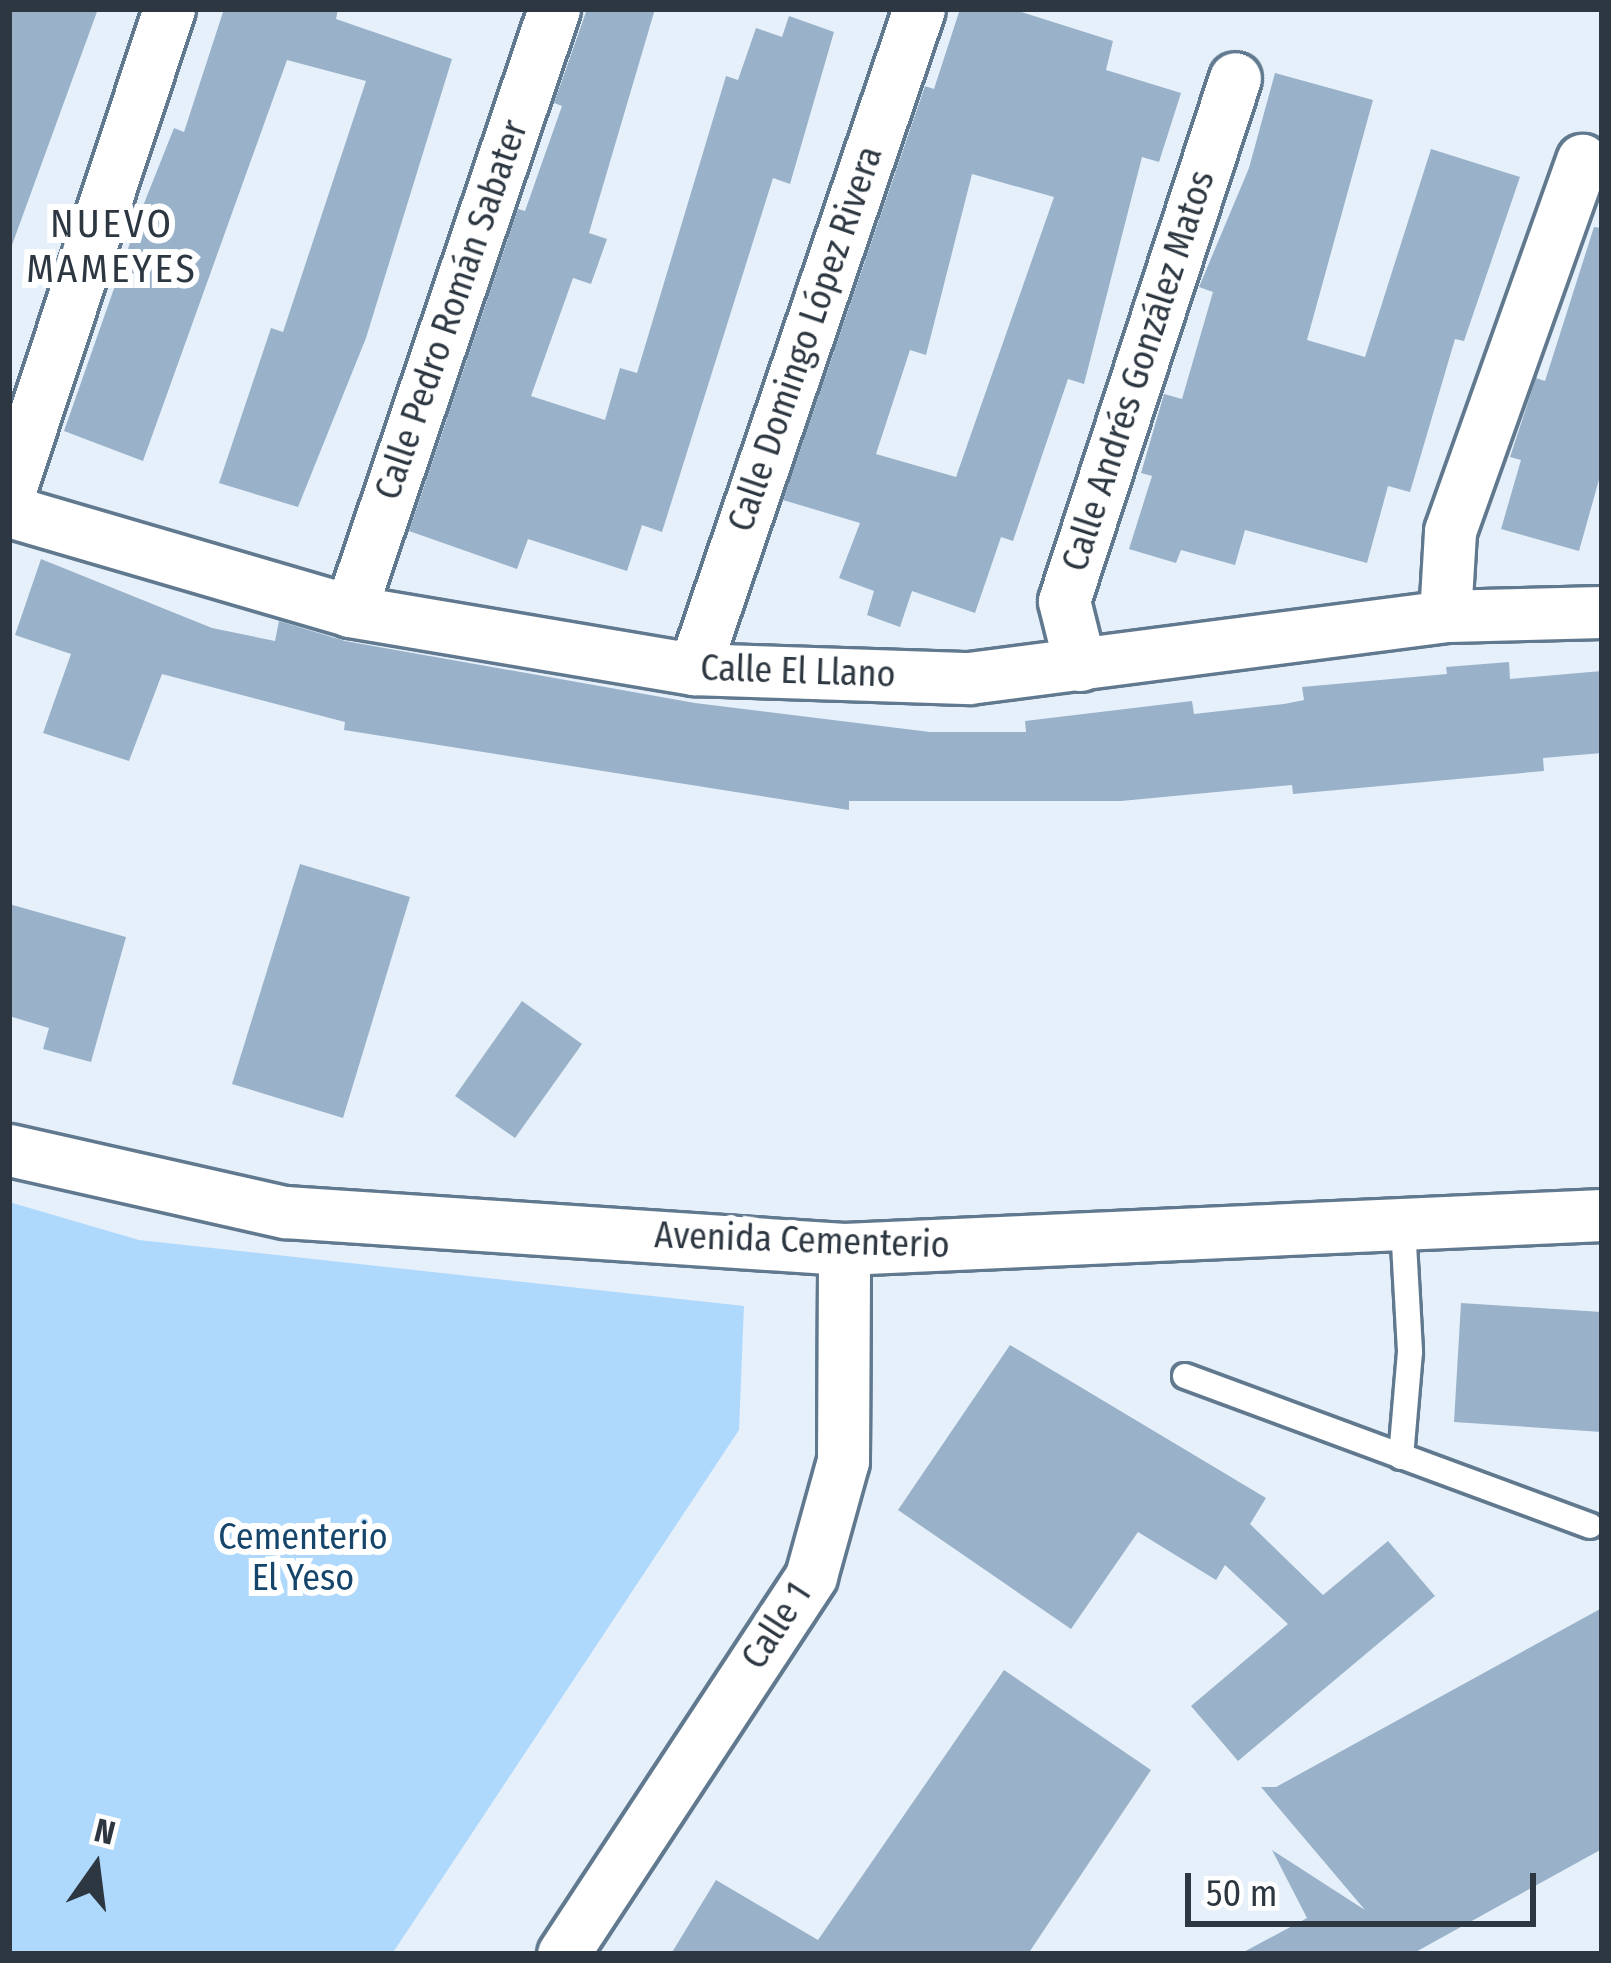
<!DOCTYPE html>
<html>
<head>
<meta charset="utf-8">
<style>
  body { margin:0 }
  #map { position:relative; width:1611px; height:1963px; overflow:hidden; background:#e6f0fa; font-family:"Fira Sans Condensed",sans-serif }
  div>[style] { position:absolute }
  .green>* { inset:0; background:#afd8fd }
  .building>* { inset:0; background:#99b2ca }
  .roads { filter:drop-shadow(3px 0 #61798f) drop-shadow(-3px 0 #61798f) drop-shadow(0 3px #61798f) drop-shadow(0 -3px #61798f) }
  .service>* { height:24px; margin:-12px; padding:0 12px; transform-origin:12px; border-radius:12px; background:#fff }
  .minor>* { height:51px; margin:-25.5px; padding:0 25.5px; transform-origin:25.5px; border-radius:25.5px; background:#fff }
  span { translate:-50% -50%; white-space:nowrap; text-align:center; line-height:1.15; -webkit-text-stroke:12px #fff; paint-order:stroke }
  .street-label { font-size:36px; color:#2d3741 }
  .park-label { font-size:36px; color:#15456b }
  .neighbourhood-label { font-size:39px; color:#2d3741; letter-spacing:3px }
  .frame { position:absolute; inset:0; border:12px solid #2d3741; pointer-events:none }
  .north { position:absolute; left:36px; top:1807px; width:120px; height:120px; -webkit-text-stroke:9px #fff; paint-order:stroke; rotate:14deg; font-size:33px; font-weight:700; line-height:48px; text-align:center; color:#2d3741 }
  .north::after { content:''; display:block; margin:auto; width:42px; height:54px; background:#2d3741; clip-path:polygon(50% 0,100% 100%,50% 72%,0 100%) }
  .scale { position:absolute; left:1185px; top:1873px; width:351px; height:54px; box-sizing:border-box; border:6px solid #2d3741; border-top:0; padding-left:15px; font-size:36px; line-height:42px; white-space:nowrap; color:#2d3741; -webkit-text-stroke:9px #fff; paint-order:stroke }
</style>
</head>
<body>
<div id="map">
  <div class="green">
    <i style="clip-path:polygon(9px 1202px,139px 1240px,744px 1306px,739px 1430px,392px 1954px,9px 1954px)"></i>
  </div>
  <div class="building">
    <i style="clip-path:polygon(9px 9px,98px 9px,12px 245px,9px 244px)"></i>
    <i style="clip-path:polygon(224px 9px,338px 9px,336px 19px,452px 59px,366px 338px,298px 507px,219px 483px,271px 328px,283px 332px,366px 81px,287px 60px,143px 461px,64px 431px,143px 206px,174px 128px,184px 132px)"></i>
    <i style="clip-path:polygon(587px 9px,655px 9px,589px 233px,607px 239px,591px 284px,573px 278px,531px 396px,605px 420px,620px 368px,637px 373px,726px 76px,738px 80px,756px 28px,782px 37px,789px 16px,834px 32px,790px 184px,773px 178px,662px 532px,642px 525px,627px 571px,528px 539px,517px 569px,409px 531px,518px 209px,525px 211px,562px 106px,554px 103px)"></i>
    <i style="clip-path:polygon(evenodd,960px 9px,1012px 9px,1113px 41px,1106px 70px,1181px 93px,1159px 162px,1142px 157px,1084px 384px,1068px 379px,1013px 541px,1001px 537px,975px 613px,912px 591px,900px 627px,867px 615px,874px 591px,839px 578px,860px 523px,783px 500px,925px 86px,934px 89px,960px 9px,972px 174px,1054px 197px,956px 477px,876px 454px,910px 350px,926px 355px,972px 174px)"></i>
    <i style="clip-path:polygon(1275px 73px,1373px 100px,1307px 340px,1365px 357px,1431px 149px,1520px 177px,1464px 341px,1455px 339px,1410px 492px,1388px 486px,1367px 563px,1245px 530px,1235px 565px,1181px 550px,1176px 563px,1129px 549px,1152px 476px,1141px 473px,1164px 394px,1182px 399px,1213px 292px,1199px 287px,1249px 168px)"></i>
    <i style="clip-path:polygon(1594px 227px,1602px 228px,1602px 469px,1579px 551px,1501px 529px,1521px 460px,1510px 457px,1536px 378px,1545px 381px)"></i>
    <i style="clip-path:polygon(41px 559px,212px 628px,275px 641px,279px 621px,345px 641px,695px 703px,930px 732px,1026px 732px,1025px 721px,1192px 701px,1194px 714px,1284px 704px,1304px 700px,1302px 687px,1447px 674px,1446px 667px,1509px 662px,1510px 679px,1602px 671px,1602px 753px,1543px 758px,1544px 771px,1293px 794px,1292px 785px,1121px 801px,849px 801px,849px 810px,344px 730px,345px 722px,162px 674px,129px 761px,43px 733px,71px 654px,15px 635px)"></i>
    <i style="clip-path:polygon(300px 864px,410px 897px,343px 1118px,232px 1084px)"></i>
    <i style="clip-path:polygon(9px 904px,126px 937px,91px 1062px,43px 1049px,49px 1028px,9px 1016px)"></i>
    <i style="clip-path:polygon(522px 1001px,582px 1044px,515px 1138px,455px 1096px)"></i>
    <i style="clip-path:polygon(1461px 1303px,1602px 1312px,1602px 1432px,1454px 1422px)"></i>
    <i style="clip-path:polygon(1010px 1345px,1266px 1498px,1250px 1524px,1323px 1595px,1388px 1541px,1435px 1596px,1238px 1761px,1191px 1706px,1288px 1624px,1225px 1565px,1216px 1580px,1138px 1532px,1071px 1629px,898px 1510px)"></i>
    <i style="clip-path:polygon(1602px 1608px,1602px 1849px,1412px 1954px,1240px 1954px,1307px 1918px,1272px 1850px,1365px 1910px,1261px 1787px,1276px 1787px)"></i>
    <i style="clip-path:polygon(1004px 1670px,1151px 1770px,1028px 1954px,671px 1954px,716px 1880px,818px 1940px)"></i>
  </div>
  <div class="roads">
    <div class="service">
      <i style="left:1185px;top:1376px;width:432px;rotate:20.3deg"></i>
      <i style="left:1401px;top:1457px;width:106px;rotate:-85.1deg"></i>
      <i style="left:1410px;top:1351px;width:126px;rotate:-93.2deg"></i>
    </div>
    <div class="minor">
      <i style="left:9px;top:493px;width:510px;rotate:-71.71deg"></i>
      <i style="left:9px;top:511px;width:355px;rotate:16.3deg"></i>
      <i style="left:350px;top:611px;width:349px;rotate:9.6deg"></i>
      <i style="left:694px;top:669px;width:275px;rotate:1.9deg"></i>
      <i style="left:969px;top:678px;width:480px;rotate:-7.4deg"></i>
      <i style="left:1445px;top:616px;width:157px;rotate:-1.5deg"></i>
      <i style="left:350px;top:611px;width:636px;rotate:-71.28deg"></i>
      <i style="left:1445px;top:616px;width:85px;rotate:-86.6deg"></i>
      <i style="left:1450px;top:531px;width:394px;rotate:-70.4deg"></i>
      <i style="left:1080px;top:665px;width:66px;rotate:-104deg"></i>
      <i style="left:1064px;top:601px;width:550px;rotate:-71.89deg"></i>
      <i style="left:694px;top:669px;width:697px;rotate:-71.18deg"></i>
      <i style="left:9px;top:1150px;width:283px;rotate:12.7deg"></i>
      <i style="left:285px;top:1212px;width:560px;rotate:3.79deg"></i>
      <i style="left:844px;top:1249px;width:759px;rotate:-2.57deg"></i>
      <i style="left:563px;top:1954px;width:452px;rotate:-56.7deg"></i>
      <i style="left:811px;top:1576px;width:119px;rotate:-74.5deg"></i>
      <i style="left:843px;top:1461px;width:212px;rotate:-89.7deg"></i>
    </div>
  </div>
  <div class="street-label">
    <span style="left:452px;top:310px;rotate:-71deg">Calle Pedro Román Sabater</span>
    <span style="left:806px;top:339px;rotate:-71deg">Calle Domingo López Rivera</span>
    <span style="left:1139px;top:371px;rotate:-72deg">Calle Andrés González Matos</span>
    <span style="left:798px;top:672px;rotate:2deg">Calle El Llano</span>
    <span style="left:802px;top:1241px;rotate:2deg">Avenida Cementerio</span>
    <span style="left:777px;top:1626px;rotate:-57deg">Calle 1</span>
  </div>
  <div class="park-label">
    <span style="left:303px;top:1558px">Cementerio<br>El Yeso</span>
  </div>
  <div class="neighbourhood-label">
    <span style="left:112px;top:247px">NUEVO<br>MAMEYES</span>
  </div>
  <div class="frame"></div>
  <div class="north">N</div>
  <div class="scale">50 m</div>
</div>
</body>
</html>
